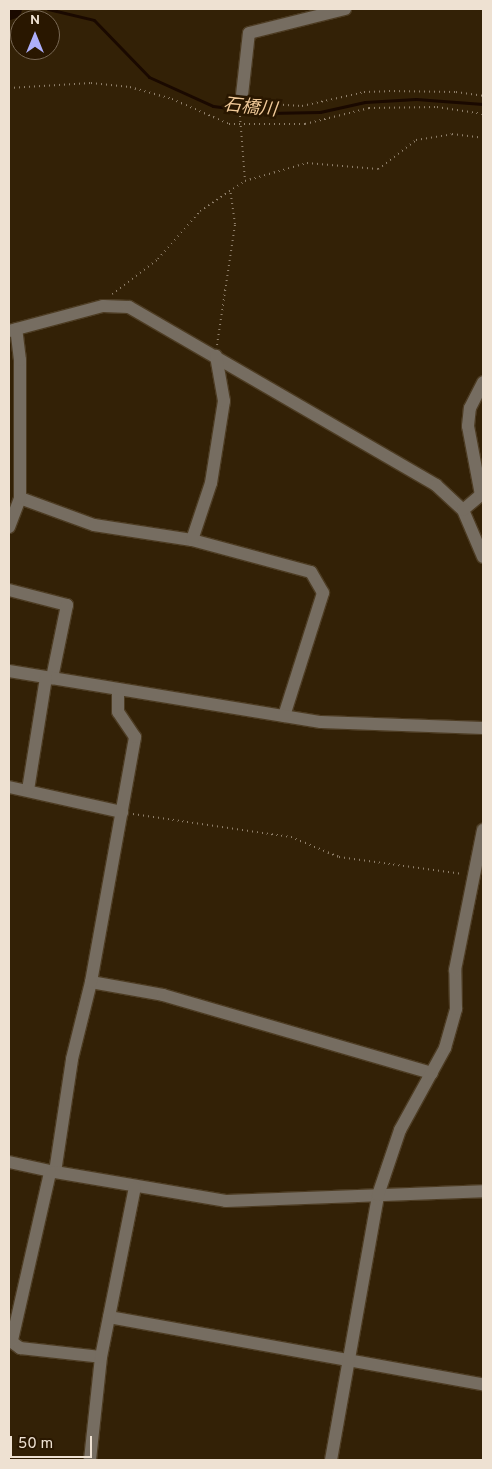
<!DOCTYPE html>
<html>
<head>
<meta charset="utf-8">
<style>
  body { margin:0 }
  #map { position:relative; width:492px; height:1469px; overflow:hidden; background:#332106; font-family:Overpass,"Noto Sans JP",sans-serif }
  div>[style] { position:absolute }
  .stream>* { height:3px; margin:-1.5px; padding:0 1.5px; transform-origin:1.5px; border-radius:1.5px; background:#1a0900 }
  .river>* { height:20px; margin:-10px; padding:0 10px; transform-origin:10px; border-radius:10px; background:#1a0900 }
  .path>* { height:2px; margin-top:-1px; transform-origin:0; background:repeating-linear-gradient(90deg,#8f7f6a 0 1px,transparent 0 5px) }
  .roads { filter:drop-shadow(1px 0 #4d3c23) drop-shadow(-1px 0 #4d3c23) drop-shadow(0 1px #4d3c23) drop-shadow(0 -1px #4d3c23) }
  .minor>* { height:12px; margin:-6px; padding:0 6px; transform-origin:6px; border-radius:6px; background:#766d61 }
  span { translate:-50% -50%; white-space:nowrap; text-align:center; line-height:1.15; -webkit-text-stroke:5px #291700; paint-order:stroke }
  .water-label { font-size:18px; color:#f1ca99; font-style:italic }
  .frame { position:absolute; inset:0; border:10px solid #eee1d2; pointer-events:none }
  .north { position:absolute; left:10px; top:10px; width:50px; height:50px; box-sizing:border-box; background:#291700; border:1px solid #786854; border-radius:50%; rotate:0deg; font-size:14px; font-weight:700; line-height:20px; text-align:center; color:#eee1d2 }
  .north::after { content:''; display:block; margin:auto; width:18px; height:22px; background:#adaffb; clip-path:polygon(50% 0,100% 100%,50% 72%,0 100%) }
  .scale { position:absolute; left:10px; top:1436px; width:82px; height:22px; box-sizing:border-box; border:2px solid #eee1d2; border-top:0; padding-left:6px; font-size:15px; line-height:18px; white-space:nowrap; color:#eee1d2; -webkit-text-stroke:4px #291700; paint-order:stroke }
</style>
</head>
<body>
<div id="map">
  <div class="stream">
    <i style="left:48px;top:9px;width:47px;rotate:13.4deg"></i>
    <i style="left:94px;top:20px;width:79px;rotate:46deg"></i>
    <i style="left:149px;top:77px;width:70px;rotate:24.4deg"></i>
    <i style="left:213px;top:106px;width:55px;rotate:7.3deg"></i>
    <i style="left:268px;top:113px;width:52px;rotate:-1.1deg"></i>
    <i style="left:320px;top:112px;width:46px;rotate:-12.5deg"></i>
    <i style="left:365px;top:102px;width:51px;rotate:-3.4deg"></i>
    <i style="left:416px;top:99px;width:67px;rotate:4.3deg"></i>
  </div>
  <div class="river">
    <i style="left:9px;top:10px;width:3px;rotate:-18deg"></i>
  </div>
  <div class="path">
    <i style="left:9px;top:88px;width:82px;rotate:-3.5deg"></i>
    <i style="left:91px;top:83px;width:39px;rotate:6deg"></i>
    <i style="left:130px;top:87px;width:44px;rotate:15.9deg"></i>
    <i style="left:172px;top:99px;width:62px;rotate:23.7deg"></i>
    <i style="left:229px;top:124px;width:76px"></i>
    <i style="left:305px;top:124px;width:66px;rotate:-14deg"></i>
    <i style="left:369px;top:108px;width:68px;rotate:-0.8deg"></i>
    <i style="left:437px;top:107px;width:47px;rotate:8.7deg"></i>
    <i style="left:253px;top:103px;width:49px;rotate:3.5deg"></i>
    <i style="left:302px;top:106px;width:64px;rotate:-12.7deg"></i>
    <i style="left:364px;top:92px;width:25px;rotate:-2deg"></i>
    <i style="left:389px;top:91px;width:67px;rotate:0.9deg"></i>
    <i style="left:456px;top:92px;width:27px;rotate:8deg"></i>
    <i style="left:240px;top:116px;width:65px;rotate:85.6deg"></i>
    <i style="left:112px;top:294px;width:58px;rotate:-37.3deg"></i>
    <i style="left:158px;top:259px;width:64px;rotate:-48.8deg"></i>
    <i style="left:200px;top:211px;width:54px;rotate:-33.7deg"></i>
    <i style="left:245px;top:181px;width:65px;rotate:-16.2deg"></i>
    <i style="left:307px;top:163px;width:71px;rotate:4.8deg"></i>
    <i style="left:378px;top:169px;width:48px;rotate:-37.3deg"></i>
    <i style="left:416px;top:140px;width:36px;rotate:-9deg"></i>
    <i style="left:452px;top:134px;width:31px;rotate:7deg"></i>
    <i style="left:217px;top:345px;width:122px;rotate:-81.5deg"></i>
    <i style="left:235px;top:224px;width:35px;rotate:-98deg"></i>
    <i style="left:133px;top:814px;width:160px;rotate:8.3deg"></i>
    <i style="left:291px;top:837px;width:52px;rotate:22.6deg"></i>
    <i style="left:339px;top:857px;width:125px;rotate:7.8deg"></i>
  </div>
  <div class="roads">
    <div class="minor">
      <i style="left:241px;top:104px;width:71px;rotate:-83.6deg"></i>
      <i style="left:249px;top:33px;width:99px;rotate:-14deg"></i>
      <i style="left:9px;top:331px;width:97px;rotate:-14.9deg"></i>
      <i style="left:103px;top:306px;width:26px;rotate:2deg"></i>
      <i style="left:129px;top:307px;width:355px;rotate:30.1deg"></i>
      <i style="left:436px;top:485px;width:37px;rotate:43deg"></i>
      <i style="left:463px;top:510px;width:51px;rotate:66.9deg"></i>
      <i style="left:20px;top:498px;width:79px;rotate:20deg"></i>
      <i style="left:94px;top:525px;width:99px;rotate:8.7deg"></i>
      <i style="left:192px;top:540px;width:123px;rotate:15.1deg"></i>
      <i style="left:311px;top:572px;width:24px;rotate:60deg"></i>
      <i style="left:323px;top:593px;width:129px;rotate:107.6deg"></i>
      <i style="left:463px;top:510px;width:23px;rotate:-40deg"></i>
      <i style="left:481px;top:495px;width:70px;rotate:-100.7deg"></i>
      <i style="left:468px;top:426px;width:18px;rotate:-84deg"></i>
      <i style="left:470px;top:408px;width:29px;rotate:-63deg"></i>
      <i style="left:9px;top:527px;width:31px;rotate:-69deg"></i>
      <i style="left:20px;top:498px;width:138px;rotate:-90deg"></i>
      <i style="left:20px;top:360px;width:31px;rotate:-97deg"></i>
      <i style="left:192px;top:540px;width:60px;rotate:-71.6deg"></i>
      <i style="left:211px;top:483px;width:83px;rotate:-81deg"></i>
      <i style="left:224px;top:401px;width:46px;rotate:-100.1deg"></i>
      <i style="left:9px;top:590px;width:60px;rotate:14.5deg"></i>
      <i style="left:67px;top:605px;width:75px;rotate:101.6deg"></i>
      <i style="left:9px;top:671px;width:316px;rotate:9.3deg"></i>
      <i style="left:321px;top:722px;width:162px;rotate:2.1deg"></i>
      <i style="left:9px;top:787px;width:116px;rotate:12.5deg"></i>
      <i style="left:28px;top:790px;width:114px;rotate:-80.9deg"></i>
      <i style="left:91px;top:982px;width:73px;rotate:10.2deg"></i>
      <i style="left:163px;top:995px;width:280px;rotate:16.2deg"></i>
      <i style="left:9px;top:1162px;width:47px;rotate:12.3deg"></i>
      <i style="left:55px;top:1172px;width:114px;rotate:-81.4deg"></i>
      <i style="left:72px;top:1059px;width:79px;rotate:-76.1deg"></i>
      <i style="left:91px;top:982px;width:249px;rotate:-79.8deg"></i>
      <i style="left:135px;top:737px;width:30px;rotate:-124deg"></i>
      <i style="left:118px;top:712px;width:23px;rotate:-90deg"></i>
      <i style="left:55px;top:1172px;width:173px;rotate:9.6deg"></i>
      <i style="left:226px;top:1201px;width:257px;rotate:-2.2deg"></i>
      <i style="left:109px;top:1317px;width:380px;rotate:10.2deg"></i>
      <i style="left:9px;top:1340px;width:14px;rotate:36deg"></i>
      <i style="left:20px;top:1348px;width:81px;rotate:6.3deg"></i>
      <i style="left:12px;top:1340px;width:171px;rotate:-77.2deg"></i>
      <i style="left:90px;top:1460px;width:104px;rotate:-83.9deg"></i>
      <i style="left:101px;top:1357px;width:173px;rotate:-78.7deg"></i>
      <i style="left:331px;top:1460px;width:269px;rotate:-79.9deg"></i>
      <i style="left:378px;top:1195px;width:69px;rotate:-71.3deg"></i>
      <i style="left:400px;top:1130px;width:94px;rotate:-61.2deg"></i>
      <i style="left:445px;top:1048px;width:41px;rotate:-74.2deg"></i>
      <i style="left:456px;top:1009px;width:39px;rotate:-91deg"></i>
      <i style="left:455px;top:970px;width:143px;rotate:-78.7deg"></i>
    </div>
  </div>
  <div class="water-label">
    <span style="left:250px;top:109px;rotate:6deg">石橋川</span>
  </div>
  <div class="frame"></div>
  <div class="north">N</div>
  <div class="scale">50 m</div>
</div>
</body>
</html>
